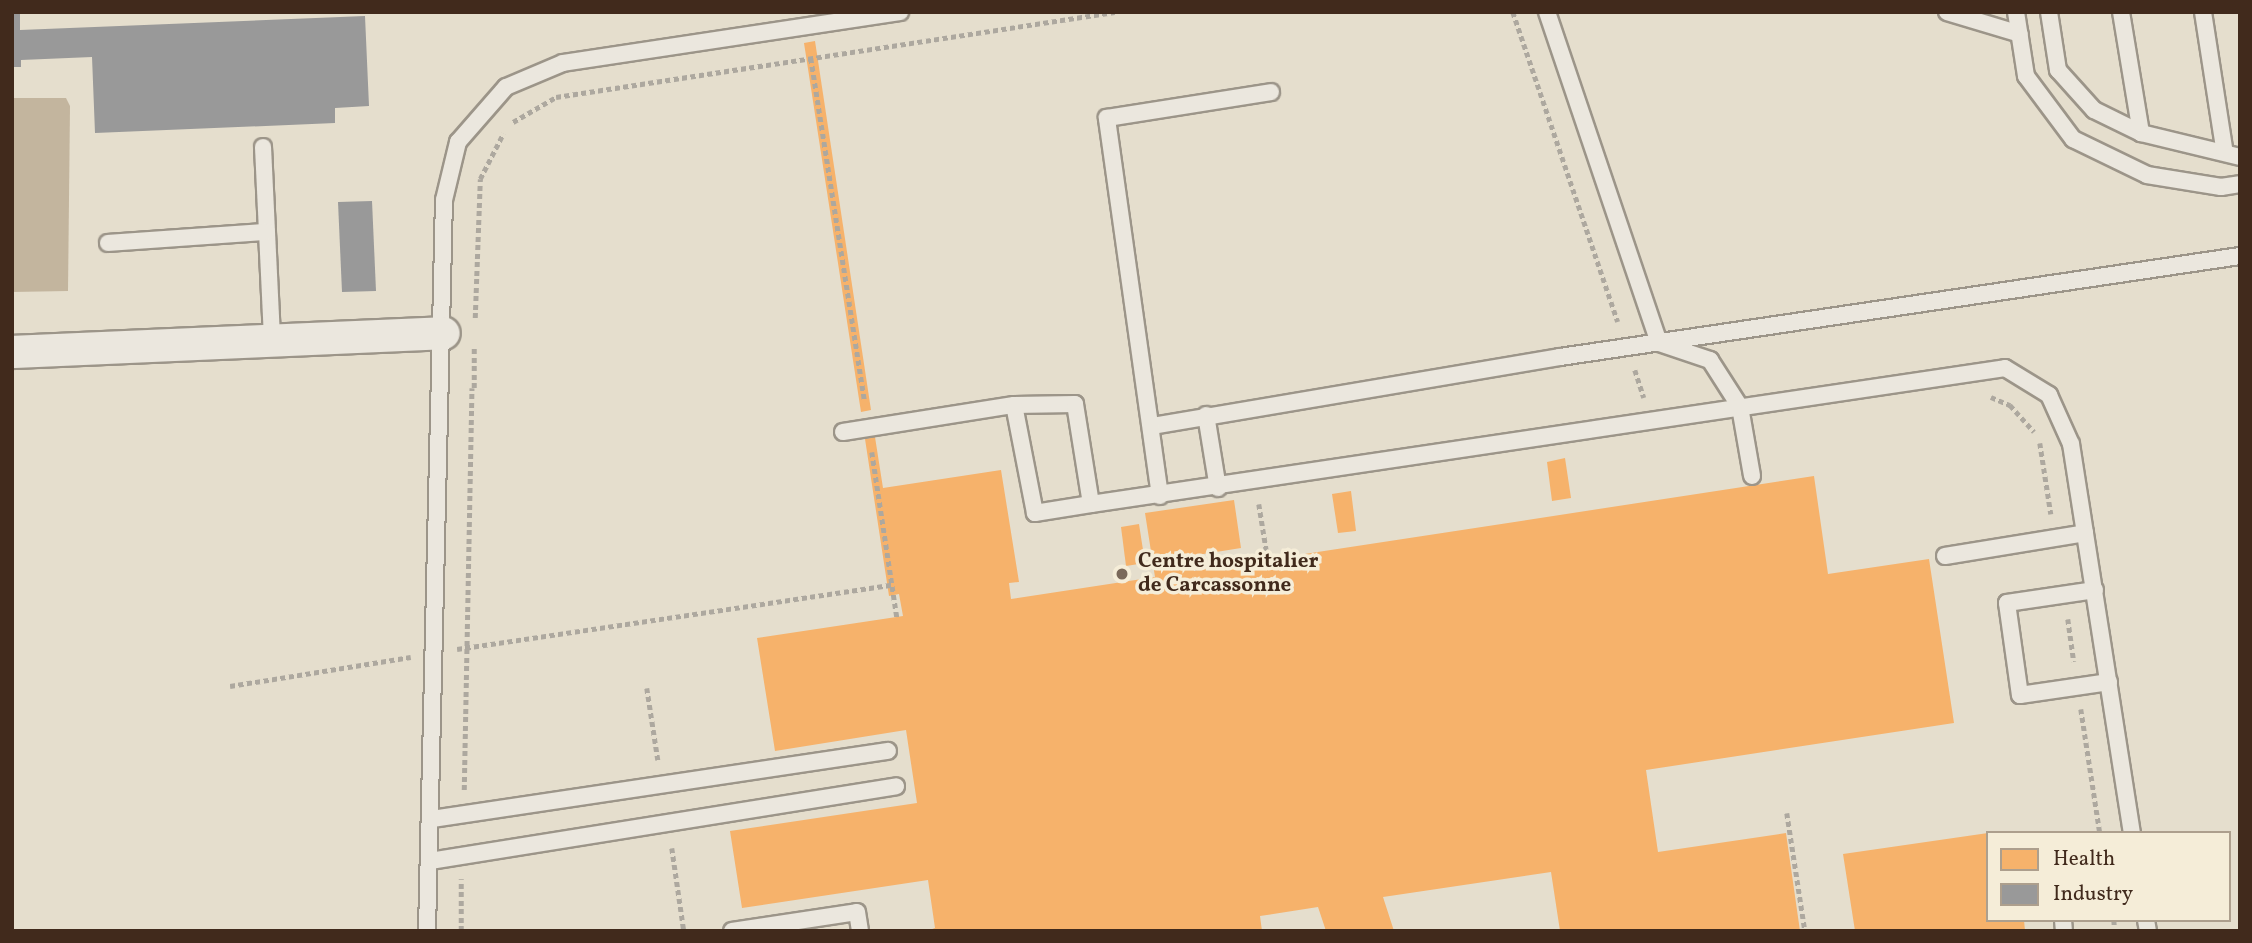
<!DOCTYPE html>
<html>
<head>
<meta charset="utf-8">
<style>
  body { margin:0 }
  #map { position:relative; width:2252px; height:943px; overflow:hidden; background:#e5decd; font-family:Vollkorn,serif }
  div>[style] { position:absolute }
  .water>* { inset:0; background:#c3b59e }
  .health>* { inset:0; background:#f6b26b }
  .industry>* { inset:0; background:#999 }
  .path>* { height:4.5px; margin-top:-2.25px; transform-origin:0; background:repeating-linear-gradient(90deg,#ada89f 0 5px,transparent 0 8.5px) }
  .roads { filter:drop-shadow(2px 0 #9c9589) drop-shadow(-2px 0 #9c9589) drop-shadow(0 2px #9c9589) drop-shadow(0 -2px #9c9589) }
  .service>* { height:16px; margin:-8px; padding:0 8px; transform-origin:8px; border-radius:8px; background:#ebe7de }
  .minor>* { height:32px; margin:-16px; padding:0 16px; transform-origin:16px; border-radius:16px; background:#ebe7de }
  .dots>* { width:19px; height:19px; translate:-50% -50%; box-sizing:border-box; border:4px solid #f5edd8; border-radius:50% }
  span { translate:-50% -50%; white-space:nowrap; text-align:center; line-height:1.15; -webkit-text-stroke:7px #f5edd8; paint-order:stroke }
  .poi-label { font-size:21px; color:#412a1c; font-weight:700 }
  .left { translate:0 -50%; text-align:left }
  .frame { position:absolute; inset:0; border:14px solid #412a1c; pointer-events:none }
  .legend { position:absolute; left:1986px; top:831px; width:245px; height:91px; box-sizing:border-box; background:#f5edd8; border:2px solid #ad9f8d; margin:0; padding:9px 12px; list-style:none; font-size:21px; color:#412a1c }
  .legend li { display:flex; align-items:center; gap:14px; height:35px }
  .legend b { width:35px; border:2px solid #ad9f8d }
</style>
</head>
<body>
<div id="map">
  <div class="water">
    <i style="clip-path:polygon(12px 98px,66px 98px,70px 106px,68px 291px,12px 292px)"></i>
  </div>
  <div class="health">
    <i style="clip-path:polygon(815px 41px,871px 410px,861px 412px,804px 43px)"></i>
    <i style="clip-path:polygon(875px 437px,883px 488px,1001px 470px,1019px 582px,1009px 583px,1011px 599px,1155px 577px,1145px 513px,1234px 500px,1241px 548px,1191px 556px,1194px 571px,1814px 476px,1828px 574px,1929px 559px,1954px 723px,1646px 770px,1658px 852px,1786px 833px,1800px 931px,1560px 931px,1551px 872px,1383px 897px,1394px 931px,1326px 931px,1318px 907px,1260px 916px,1262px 931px,927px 931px,935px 928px,928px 880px,742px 908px,730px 831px,917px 803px,906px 730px,775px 751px,757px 638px,903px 616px,899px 594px,889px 596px,865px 439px)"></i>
    <i style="clip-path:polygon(1565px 458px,1571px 498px,1552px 501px,1547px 462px)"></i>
    <i style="clip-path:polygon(1351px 491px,1356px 531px,1338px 533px,1332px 494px)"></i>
    <i style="clip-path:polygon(1139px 524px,1145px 563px,1126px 566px,1121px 527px)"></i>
    <i style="clip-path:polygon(1988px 833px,1988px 920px,2024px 920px,2025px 931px,1855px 931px,1843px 854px)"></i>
  </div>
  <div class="industry">
    <i style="clip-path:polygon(12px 12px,20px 12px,20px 30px,365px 16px,369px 106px,335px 108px,335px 123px,95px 133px,92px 57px,21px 60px,21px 67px,12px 67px)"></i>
    <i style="clip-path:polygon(372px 201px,376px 291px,342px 292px,338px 202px)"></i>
  </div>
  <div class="path">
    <i style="left:1513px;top:12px;width:327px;rotate:71.3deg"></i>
    <i style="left:811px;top:58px;width:348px;rotate:81.1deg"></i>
    <i style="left:513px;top:122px;width:50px;rotate:-30.2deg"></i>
    <i style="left:556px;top:97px;width:565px;rotate:-8.65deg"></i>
    <i style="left:475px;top:318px;width:139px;rotate:-87.9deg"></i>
    <i style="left:480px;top:179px;width:51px;rotate:-62.9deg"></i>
    <i style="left:1635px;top:370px;width:29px;rotate:72deg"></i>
    <i style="left:474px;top:388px;width:40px;rotate:-90deg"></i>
    <i style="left:1991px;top:397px;width:21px;rotate:23deg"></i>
    <i style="left:2010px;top:405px;width:36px;rotate:48deg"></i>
    <i style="left:2040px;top:443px;width:72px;rotate:81.2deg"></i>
    <i style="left:872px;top:452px;width:167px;rotate:81.4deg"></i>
    <i style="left:1259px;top:504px;width:57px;rotate:80.9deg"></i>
    <i style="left:2068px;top:619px;width:43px;rotate:82.1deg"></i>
    <i style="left:457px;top:649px;width:441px;rotate:-8.4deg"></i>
    <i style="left:230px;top:686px;width:183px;rotate:-9.1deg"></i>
    <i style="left:647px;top:688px;width:73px;rotate:81.3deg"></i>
    <i style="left:2081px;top:709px;width:125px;rotate:81.3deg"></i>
    <i style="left:464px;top:790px;width:402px;rotate:-88.9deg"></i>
    <i style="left:1787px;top:813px;width:119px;rotate:81.3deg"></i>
    <i style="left:672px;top:848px;width:84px;rotate:81.8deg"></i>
    <i style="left:2114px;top:920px;width:11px;rotate:85deg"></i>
    <i style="left:461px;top:931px;width:52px;rotate:-90deg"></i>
  </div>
  <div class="roads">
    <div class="service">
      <i style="left:1547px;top:12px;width:349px;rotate:71.3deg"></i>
      <i style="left:1659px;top:343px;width:54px;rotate:18.4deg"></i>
      <i style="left:1710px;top:360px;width:56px;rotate:57.4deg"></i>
      <i style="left:1740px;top:407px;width:70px;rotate:80.1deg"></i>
      <i style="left:1947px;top:12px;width:76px;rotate:16.8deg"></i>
      <i style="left:2016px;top:12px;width:65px;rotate:81.1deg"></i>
      <i style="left:2026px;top:76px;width:79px;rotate:53.3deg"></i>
      <i style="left:2073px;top:139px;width:82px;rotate:25.9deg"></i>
      <i style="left:2147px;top:175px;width:75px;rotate:9.2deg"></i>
      <i style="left:2221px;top:187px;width:19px;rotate:-9deg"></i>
      <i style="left:2049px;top:12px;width:59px;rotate:81.2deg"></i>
      <i style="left:2058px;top:70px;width:54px;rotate:48deg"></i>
      <i style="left:2094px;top:110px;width:52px;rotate:26.1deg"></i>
      <i style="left:2141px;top:133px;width:102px;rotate:13.6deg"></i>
      <i style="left:2121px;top:12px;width:123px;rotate:80.6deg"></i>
      <i style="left:2203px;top:12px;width:138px;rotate:81.2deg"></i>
      <i style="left:263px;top:147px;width:194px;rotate:87.3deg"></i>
      <i style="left:108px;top:243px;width:159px;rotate:-4deg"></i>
      <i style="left:1206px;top:415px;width:74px;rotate:80.7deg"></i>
      <i style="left:1152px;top:426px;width:414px;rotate:-9.6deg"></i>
      <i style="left:1560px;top:357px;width:687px;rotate:-8.45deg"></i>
      <i style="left:843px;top:432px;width:173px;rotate:-9deg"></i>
      <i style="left:1014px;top:405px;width:61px;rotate:-0.9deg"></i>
      <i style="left:1075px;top:404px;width:101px;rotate:80.9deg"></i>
      <i style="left:1091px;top:504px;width:57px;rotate:170.9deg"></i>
      <i style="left:1035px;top:513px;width:110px;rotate:-101deg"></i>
      <i style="left:1160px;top:496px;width:382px;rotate:-98deg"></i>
      <i style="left:1107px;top:118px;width:166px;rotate:-9deg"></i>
      <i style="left:1091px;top:504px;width:924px;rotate:-8.46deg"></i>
      <i style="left:2005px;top:368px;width:52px;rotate:31.5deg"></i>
      <i style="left:2049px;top:395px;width:54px;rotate:65.8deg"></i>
      <i style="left:2071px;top:444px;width:394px;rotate:81.1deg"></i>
      <i style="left:1945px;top:556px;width:142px;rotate:-9.3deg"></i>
      <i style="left:2095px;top:590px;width:89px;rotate:171.6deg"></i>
      <i style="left:2007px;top:603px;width:93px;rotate:82deg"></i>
      <i style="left:2020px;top:695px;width:90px;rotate:-8.3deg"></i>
      <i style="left:432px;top:819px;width:461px;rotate:-8.5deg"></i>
      <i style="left:430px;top:861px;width:472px;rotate:-9.1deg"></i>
      <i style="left:2063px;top:920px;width:11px;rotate:85deg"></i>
      <i style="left:2146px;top:920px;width:11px;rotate:80deg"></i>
      <i style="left:427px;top:931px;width:731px;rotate:-88.67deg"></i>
      <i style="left:444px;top:200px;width:60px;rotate:-76.4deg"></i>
      <i style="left:458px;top:142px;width:73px;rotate:-48.9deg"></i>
      <i style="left:506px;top:87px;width:62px;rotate:-22.8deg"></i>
      <i style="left:563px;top:63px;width:341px;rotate:-8.6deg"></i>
      <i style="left:732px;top:931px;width:126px;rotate:-8.6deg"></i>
      <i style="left:857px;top:912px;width:19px;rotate:81deg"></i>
    </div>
    <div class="minor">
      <i style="left:12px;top:352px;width:432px;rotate:-2.5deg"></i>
    </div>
  </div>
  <div class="dots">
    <i style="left:1122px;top:574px;background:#7a695a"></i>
  </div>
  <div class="poi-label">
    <span class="left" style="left:1138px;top:574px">Centre hospitalier<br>de Carcassonne</span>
  </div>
  <div class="frame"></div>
  <ul class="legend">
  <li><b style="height:19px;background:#f6b26b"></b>Health</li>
  <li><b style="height:19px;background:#999"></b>Industry</li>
  </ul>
</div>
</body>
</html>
